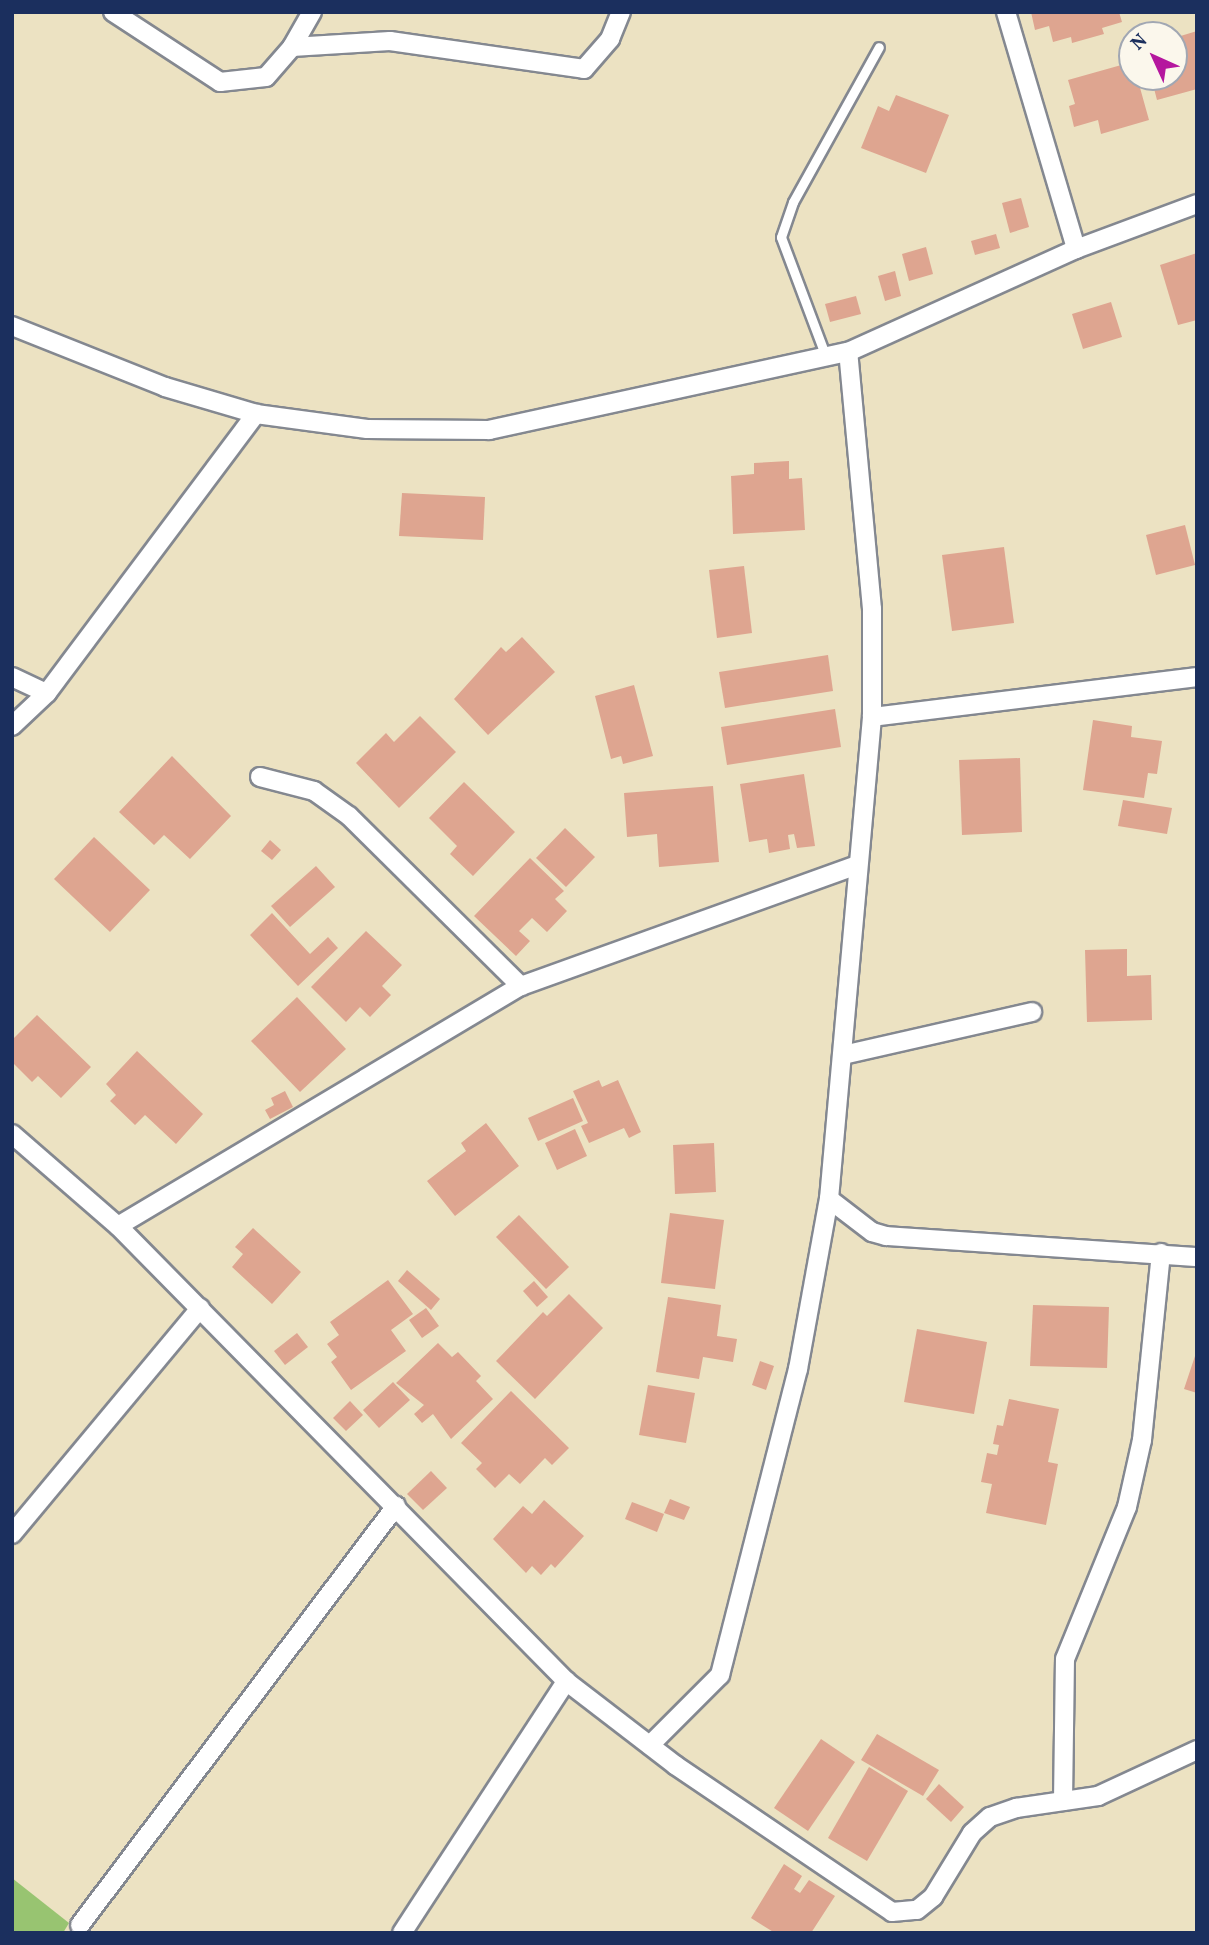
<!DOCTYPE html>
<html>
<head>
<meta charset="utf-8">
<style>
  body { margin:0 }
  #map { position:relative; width:1209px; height:1945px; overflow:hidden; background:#ece2c2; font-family:Vollkorn,serif }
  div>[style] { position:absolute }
  .green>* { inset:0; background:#98c471 }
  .building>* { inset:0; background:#dea590 }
  .roads { filter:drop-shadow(2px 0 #848890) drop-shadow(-2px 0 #848890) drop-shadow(0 2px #848890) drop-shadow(0 -2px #848890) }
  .lane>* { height:9px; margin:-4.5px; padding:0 4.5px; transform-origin:4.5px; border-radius:4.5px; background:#fff }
  .street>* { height:18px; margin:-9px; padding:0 9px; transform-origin:9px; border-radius:9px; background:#fff }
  span { translate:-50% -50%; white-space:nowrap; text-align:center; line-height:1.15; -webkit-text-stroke:7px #fbf7ec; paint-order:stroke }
  .frame { position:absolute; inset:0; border:14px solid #1b2f5e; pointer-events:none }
  .north { position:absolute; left:1118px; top:21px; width:70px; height:70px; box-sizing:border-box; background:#fbf7ec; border:2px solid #a1a7b3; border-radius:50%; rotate:315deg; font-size:19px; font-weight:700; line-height:28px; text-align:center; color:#1b2f5e }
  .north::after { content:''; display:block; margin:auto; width:24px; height:32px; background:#b5179e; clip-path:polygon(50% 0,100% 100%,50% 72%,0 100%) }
</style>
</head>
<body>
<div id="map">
  <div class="green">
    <i style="clip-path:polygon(12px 1878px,69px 1923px,63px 1933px,12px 1933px)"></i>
  </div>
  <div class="building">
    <i style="clip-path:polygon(1031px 12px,1119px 12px,1122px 22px,1102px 28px,1104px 34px,1072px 43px,1071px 37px,1053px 42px,1049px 26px,1035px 30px)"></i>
    <i style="clip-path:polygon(1197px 31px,1197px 89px,1157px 100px,1151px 77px,1174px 77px,1174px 38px)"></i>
    <i style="clip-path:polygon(1132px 62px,1132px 77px,1137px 77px,1149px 120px,1101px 134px,1098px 120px,1074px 127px,1069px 106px,1075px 104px,1068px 80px)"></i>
    <i style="clip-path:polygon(896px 95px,949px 115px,926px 173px,861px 148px,878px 106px,889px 111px)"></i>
    <i style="clip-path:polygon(1021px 198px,1029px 227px,1010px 233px,1002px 203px)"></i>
    <i style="clip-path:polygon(996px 234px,1000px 248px,975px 255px,971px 241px)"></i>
    <i style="clip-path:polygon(926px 247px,933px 274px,909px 281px,902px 254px)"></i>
    <i style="clip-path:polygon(1197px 253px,1197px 320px,1178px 325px,1160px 265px)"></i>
    <i style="clip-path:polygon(895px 271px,901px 296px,885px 301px,878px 276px)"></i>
    <i style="clip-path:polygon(856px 296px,861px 314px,830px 322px,825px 304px)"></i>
    <i style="clip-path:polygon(1111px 302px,1122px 337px,1083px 349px,1072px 314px)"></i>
    <i style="clip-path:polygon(789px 461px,789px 479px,802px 478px,805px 530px,733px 534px,731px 476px,754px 474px,754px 463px)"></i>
    <i style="clip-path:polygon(402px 493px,485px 497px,483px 540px,399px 536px)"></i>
    <i style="clip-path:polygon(1185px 525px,1195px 565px,1156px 575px,1146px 535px)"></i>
    <i style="clip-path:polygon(1004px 547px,1014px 623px,952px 631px,942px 555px)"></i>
    <i style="clip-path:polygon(744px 566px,752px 633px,717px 638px,709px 570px)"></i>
    <i style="clip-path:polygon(522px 637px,555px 672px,488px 735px,454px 699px,501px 647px,506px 652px)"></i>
    <i style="clip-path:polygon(828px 655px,833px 691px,725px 708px,719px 672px)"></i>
    <i style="clip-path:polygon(634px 685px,653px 756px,623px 764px,621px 756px,611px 759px,595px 696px)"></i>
    <i style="clip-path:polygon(835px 709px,841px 747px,727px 765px,721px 727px)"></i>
    <i style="clip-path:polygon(420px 716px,456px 752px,399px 808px,356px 763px,386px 733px,394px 742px)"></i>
    <i style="clip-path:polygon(1093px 720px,1132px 726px,1131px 737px,1162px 741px,1157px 774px,1148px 773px,1144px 798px,1083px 790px)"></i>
    <i style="clip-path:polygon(172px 756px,231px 816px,190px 859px,164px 835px,154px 845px,119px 812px)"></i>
    <i style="clip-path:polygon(1020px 758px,1022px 832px,962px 835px,959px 760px)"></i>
    <i style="clip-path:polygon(804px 774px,815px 846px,797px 848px,794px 834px,788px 835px,790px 849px,769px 853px,767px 839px,749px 842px,740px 784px)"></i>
    <i style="clip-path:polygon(464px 782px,515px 832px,473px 876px,450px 854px,457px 846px,429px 818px)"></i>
    <i style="clip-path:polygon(713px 786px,719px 862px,659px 867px,657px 834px,627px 837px,624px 793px)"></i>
    <i style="clip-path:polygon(1123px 800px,1172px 808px,1167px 834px,1118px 826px)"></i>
    <i style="clip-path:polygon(565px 828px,595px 857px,566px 887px,536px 858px)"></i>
    <i style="clip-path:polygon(94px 837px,150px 890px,110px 932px,54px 879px)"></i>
    <i style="clip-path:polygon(270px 840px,281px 850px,272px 860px,261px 851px)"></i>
    <i style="clip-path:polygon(530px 858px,564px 891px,555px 899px,567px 911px,547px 932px,532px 918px,519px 931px,530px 941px,516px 956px,474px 916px)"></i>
    <i style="clip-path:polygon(316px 866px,335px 887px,290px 927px,271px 906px)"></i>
    <i style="clip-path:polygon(272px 913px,310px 954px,328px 937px,338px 948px,298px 986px,250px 935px)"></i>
    <i style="clip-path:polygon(366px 931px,402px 965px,382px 986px,391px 995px,370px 1017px,360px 1007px,346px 1022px,311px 987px)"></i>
    <i style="clip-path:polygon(1127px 949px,1127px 976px,1151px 975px,1152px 1020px,1087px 1022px,1085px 950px)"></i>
    <i style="clip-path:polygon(297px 997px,346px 1049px,300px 1092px,251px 1041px)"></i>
    <i style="clip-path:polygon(37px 1015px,91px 1067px,61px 1098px,38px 1076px,32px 1082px,12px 1062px,12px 1040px)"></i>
    <i style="clip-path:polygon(137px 1051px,203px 1114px,176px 1144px,145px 1115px,135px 1125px,110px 1101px,116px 1095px,106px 1084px)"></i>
    <i style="clip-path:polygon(599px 1080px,602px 1087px,618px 1080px,641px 1132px,629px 1138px,624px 1128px,589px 1143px,581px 1126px,588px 1123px,573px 1091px)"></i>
    <i style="clip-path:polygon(285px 1091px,293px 1107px,270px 1119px,265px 1110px,274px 1105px,271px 1098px)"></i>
    <i style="clip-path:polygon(573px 1098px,583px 1121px,538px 1141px,528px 1118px)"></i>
    <i style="clip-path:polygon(486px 1123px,519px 1166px,455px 1216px,427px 1181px,466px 1151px,461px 1143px)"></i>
    <i style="clip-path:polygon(575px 1129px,587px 1156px,557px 1170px,545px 1143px)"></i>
    <i style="clip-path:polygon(714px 1143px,716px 1192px,675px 1194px,673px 1145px)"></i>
    <i style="clip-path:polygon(670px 1213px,724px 1220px,715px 1289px,661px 1283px)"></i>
    <i style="clip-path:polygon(519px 1215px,569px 1267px,546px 1289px,496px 1237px)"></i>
    <i style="clip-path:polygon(253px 1228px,301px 1272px,272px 1304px,232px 1267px,243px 1254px,235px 1247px)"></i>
    <i style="clip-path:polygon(407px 1270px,440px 1299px,431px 1310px,398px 1281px)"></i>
    <i style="clip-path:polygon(388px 1280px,413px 1314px,391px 1330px,406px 1351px,351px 1390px,331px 1362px,337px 1357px,327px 1344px,339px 1335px,330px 1322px)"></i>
    <i style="clip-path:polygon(534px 1281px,548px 1297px,537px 1307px,523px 1291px)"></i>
    <i style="clip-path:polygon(569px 1294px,603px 1328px,535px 1399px,496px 1361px,543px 1312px,547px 1316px)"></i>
    <i style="clip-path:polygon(668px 1297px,721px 1305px,717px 1336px,737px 1339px,733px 1362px,703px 1357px,699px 1379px,656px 1372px)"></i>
    <i style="clip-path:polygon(1033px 1305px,1109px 1307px,1107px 1368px,1030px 1366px)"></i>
    <i style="clip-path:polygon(426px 1308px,439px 1326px,422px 1338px,409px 1320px)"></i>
    <i style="clip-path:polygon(917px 1329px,987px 1342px,974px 1414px,904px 1402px)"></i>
    <i style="clip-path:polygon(297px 1333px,308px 1347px,285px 1365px,274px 1351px)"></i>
    <i style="clip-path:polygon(438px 1343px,452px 1357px,458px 1352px,481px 1376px,476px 1381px,493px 1399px,451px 1439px,433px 1414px,422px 1423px,414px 1414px,424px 1405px,396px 1383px)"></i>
    <i style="clip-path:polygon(1197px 1350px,1197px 1393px,1184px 1389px)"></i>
    <i style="clip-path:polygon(760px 1361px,774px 1366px,766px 1390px,752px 1385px)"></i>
    <i style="clip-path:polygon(393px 1382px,410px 1400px,379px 1428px,363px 1410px)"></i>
    <i style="clip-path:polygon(648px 1385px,695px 1393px,686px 1443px,639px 1435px)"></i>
    <i style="clip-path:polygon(511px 1391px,569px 1448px,552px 1465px,545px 1458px,520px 1484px,509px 1474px,495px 1488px,476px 1469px,482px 1463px,461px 1443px)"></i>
    <i style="clip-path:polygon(1009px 1399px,1059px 1409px,1048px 1462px,1058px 1464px,1046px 1525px,986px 1513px,992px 1484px,981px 1482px,987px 1453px,997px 1455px,999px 1445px,993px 1444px,997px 1425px,1003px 1426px)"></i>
    <i style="clip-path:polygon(350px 1401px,363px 1415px,346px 1431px,333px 1418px)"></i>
    <i style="clip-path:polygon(431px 1471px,447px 1488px,423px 1510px,407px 1494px)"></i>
    <i style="clip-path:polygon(670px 1499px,690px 1507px,684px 1520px,664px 1513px)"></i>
    <i style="clip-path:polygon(544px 1500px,584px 1536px,555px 1568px,551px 1564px,541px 1575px,532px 1566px,526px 1573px,493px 1539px,523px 1506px,532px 1514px)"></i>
    <i style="clip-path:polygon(632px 1502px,664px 1514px,657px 1532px,625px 1519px)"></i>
    <i style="clip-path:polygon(877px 1734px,939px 1770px,923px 1796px,861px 1760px)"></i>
    <i style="clip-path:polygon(821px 1739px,855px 1762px,808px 1831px,774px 1808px)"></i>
    <i style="clip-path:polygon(869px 1767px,908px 1791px,867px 1861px,828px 1838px)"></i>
    <i style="clip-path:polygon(939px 1784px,964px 1807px,951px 1822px,926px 1799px)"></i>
    <i style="clip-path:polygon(784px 1864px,802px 1876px,794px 1889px,800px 1893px,809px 1880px,835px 1896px,811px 1933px,775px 1933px,751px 1918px)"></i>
  </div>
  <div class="roads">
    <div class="lane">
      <i style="left:826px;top:357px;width:128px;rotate:-110.6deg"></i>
      <i style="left:781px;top:237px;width:37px;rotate:-71deg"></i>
      <i style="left:793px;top:202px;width:177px;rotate:-61deg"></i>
    </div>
    <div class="street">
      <i style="left:113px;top:12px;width:128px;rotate:33.2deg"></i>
      <i style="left:220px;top:82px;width:46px;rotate:-6.2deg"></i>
      <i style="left:266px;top:77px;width:40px;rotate:-49deg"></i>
      <i style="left:292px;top:47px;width:40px;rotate:-60.3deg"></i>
      <i style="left:1006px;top:12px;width:247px;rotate:73.5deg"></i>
      <i style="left:292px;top:47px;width:98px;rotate:-3.5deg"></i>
      <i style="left:390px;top:41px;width:196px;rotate:8.2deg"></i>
      <i style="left:584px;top:69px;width:40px;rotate:-49deg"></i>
      <i style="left:610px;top:39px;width:29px;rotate:-68deg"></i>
      <i style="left:12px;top:326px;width:165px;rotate:21.7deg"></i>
      <i style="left:165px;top:387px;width:95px;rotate:16.5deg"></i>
      <i style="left:256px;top:414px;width:112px;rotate:7.7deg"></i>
      <i style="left:367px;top:429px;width:122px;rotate:0.5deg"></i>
      <i style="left:489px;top:430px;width:367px;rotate:-12.3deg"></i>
      <i style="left:848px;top:352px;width:250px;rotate:-24.3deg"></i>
      <i style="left:1076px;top:249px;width:129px;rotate:-20.4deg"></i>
      <i style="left:12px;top:677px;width:38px;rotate:25deg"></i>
      <i style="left:47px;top:693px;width:48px;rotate:136.7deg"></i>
      <i style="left:47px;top:693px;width:349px;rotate:-53.2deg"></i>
      <i style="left:872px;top:717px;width:327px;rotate:-7deg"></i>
      <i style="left:260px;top:777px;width:56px;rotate:14.5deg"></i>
      <i style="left:314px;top:791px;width:43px;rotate:35.5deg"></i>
      <i style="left:349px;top:816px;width:242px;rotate:44.7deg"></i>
      <i style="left:843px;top:1055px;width:194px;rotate:-12.8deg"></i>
      <i style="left:12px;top:1134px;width:140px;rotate:41deg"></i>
      <i style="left:118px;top:1226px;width:639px;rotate:45.44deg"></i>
      <i style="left:566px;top:1681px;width:138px;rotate:37.6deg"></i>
      <i style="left:675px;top:1765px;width:262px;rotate:34.1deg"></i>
      <i style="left:892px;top:1912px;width:25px;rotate:-5deg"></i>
      <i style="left:917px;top:1910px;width:21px;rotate:-39deg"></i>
      <i style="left:933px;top:1897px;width:75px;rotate:-58.6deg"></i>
      <i style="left:972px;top:1833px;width:24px;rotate:-42deg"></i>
      <i style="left:990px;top:1817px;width:28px;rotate:-19deg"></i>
      <i style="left:1016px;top:1808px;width:83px;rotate:-8.3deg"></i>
      <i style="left:1098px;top:1796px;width:109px;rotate:-24.9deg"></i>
      <i style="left:829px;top:1199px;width:54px;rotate:37.5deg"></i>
      <i style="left:872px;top:1232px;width:15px;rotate:16deg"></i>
      <i style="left:886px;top:1236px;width:312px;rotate:3.9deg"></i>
      <i style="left:118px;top:1226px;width:469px;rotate:-30.8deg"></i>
      <i style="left:521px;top:986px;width:358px;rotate:-19.8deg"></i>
      <i style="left:12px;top:1534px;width:294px;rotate:-50.2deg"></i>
      <i style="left:650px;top:1745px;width:99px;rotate:-45deg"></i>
      <i style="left:720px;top:1675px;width:316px;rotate:-75.7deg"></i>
      <i style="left:798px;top:1369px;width:173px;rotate:-79.7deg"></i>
      <i style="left:829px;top:1199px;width:484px;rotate:-84.9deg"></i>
      <i style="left:872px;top:717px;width:108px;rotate:-90deg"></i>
      <i style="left:872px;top:609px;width:258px;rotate:-95.3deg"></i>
      <i style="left:1063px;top:1801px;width:142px;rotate:-89.2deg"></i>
      <i style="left:1065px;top:1659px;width:164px;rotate:-67.8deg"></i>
      <i style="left:1127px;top:1507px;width:69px;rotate:-77.4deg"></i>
      <i style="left:1142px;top:1440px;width:188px;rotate:-84.2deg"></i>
      <i style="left:80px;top:1925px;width:525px;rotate:-52.98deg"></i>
      <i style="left:402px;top:1933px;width:301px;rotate:-56.9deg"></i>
    </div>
  </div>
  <div class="frame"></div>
  <div class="north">N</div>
</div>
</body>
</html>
